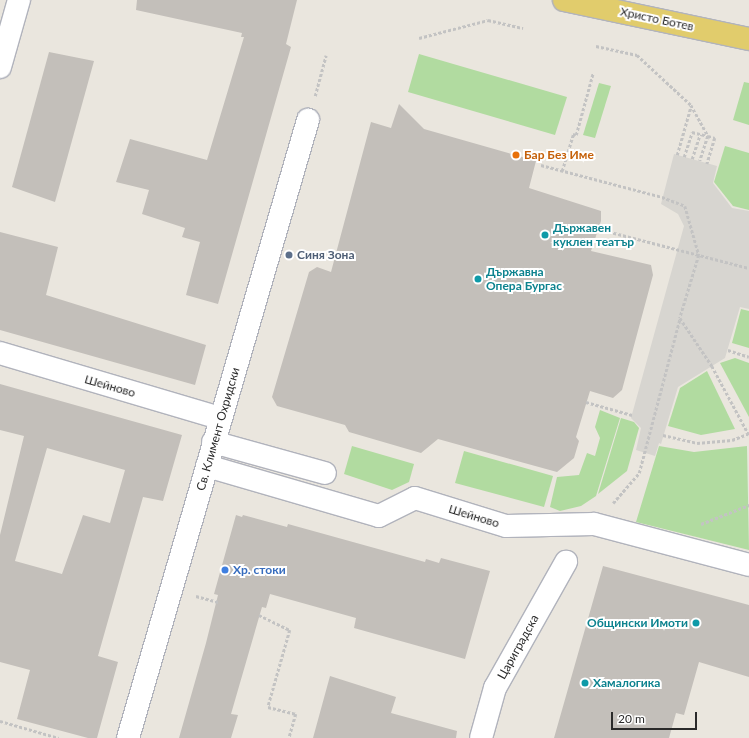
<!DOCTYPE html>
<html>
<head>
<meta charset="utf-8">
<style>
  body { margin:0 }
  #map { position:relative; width:749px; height:738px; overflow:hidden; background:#eae6de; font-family:Lato,sans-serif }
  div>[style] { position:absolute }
  .green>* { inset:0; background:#b1dba0 }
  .plaza>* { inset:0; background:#d7d5d0 }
  .building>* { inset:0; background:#c3bfba }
  .path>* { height:2.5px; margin-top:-1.25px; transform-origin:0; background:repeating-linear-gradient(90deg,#c3c3c3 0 3px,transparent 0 5px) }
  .roads { filter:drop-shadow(1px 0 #b1b3bc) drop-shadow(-1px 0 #b1b3bc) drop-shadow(0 1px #b1b3bc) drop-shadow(0 -1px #b1b3bc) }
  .minor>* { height:22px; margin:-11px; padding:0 11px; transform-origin:11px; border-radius:11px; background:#fff }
  .major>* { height:22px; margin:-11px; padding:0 11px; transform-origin:11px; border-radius:11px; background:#e1cc6c }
  .dots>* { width:11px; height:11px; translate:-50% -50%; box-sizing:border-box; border:2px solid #fff; border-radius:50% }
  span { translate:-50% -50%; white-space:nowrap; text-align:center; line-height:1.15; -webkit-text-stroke:4px #fff; paint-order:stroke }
  .street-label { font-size:12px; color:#2a2a2a }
  .food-label { font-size:12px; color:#c56008; font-weight:700 }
  .left { translate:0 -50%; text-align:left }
  .culture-label { font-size:12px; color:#0d838f; font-weight:700 }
  .right { translate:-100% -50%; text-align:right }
  .service-label { font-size:12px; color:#4e5e75; font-weight:700 }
  .shop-label { font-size:12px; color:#366cbe; font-weight:700 }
  .scale { position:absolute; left:611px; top:712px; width:86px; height:18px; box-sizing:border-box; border:2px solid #2a2a2a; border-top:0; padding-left:5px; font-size:12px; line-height:14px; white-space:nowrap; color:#2a2a2a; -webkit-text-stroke:3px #fff; paint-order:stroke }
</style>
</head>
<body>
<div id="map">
  <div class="green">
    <i style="clip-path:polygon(419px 54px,567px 97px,555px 135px,408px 92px)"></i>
    <i style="clip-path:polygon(744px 82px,749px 83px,749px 125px,733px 120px)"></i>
    <i style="clip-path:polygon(599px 83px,611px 86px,595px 138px,583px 135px)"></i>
    <i style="clip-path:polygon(725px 146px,749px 153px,749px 210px,733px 206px,714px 182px)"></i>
    <i style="clip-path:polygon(741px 309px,749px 311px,749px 348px,732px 343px)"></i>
    <i style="clip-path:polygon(735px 358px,749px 363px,749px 417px,720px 363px)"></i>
    <i style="clip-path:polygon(707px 371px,735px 429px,701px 435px,668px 426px,680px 388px)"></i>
    <i style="clip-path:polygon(600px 410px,620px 418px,596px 496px,581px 506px,560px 511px,550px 507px,557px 477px,579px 475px,587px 453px,595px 456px,600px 438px,595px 427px)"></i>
    <i style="clip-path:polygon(621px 418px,634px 422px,639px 428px,627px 471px,598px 494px)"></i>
    <i style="clip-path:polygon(352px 446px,414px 464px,409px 482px,392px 490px,344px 474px)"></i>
    <i style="clip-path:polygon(659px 446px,694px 452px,747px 446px,749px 550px,636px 522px)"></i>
    <i style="clip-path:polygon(464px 451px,553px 476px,544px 507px,455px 483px)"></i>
  </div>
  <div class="plaza">
    <i style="clip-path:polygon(674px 154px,717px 166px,713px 183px,732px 208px,749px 211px,749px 309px,740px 307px,725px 358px,678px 387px,661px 444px,659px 443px,655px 456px,636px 450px,641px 428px,631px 418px,684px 226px,678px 214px,661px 204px)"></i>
  </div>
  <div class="building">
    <i style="clip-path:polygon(137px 0,297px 0,286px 44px,291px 47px,218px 304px,186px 295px,200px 242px,182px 237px,185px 228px,142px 214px,149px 190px,116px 182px,130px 139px,207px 160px,244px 37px,241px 37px,242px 33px,136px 10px)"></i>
    <i style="clip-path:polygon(49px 52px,94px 61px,55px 202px,12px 187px)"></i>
    <i style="clip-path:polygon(399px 104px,424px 129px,536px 161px,529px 188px,601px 211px,601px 221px,591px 251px,651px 265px,653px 275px,622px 390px,613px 398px,590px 391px,576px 437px,579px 441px,574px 458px,557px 472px,438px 439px,421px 453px,349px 432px,345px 425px,277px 406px,272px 397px,309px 272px,317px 267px,331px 272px,371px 122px,391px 128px)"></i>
    <i style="clip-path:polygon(0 232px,58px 247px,46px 295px,206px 345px,195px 385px,0 330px)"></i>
    <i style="clip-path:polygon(evenodd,0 384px,182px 435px,163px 501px,143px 497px,98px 656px,118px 662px,97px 738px,88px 738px,17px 719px,30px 670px,0 662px,0 535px,24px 436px,0 430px,0 384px,47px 448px,125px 470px,110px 523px,83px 515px,62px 574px,15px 561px,47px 448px)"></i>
    <i style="clip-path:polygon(236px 515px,242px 517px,243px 515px,287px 527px,288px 524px,425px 562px,426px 559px,439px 563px,441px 558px,490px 571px,465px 659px,354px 628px,356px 618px,270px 594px,266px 608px,262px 607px,231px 714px,238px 715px,231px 738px,179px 738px,206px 643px,218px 595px,214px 594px)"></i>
    <i style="clip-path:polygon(603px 566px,749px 605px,749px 677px,699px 662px,684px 715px,676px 713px,669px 738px,554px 738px)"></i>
    <i style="clip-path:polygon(330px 676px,396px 697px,391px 713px,457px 731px,456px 738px,313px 738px)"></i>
  </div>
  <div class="path">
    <i style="left:419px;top:38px;width:71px;rotate:-14.6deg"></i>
    <i style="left:488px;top:20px;width:36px;rotate:13deg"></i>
    <i style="left:596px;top:46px;width:42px;rotate:12.4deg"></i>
    <i style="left:637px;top:55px;width:74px;rotate:42.8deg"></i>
    <i style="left:691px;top:105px;width:35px;rotate:61deg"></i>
    <i style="left:708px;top:136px;width:26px;rotate:108deg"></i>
    <i style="left:315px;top:96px;width:42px;rotate:-75deg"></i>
    <i style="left:677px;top:155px;width:51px;rotate:-74.1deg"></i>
    <i style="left:684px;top:157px;width:26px;rotate:-72deg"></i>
    <i style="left:692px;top:132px;width:16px;rotate:14deg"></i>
    <i style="left:708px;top:136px;width:7px;rotate:16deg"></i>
    <i style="left:715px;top:138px;width:27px;rotate:107deg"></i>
    <i style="left:692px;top:159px;width:26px;rotate:-72deg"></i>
    <i style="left:541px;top:165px;width:125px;rotate:14.8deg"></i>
    <i style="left:662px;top:197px;width:25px;rotate:21deg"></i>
    <i style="left:685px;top:206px;width:51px;rotate:74.1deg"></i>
    <i style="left:699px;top:255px;width:66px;rotate:106.8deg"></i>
    <i style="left:680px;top:318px;width:58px;rotate:56.3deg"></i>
    <i style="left:712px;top:366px;width:78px;rotate:61.8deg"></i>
    <i style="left:562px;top:171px;width:39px;rotate:-73deg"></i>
    <i style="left:573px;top:134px;width:3px;rotate:18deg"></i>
    <i style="left:576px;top:135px;width:64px;rotate:-74.7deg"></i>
    <i style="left:599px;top:229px;width:155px;rotate:14.6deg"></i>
    <i style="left:728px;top:350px;width:22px;rotate:18deg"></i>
    <i style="left:586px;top:402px;width:48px;rotate:15.8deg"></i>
    <i style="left:663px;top:435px;width:35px;rotate:13deg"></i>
    <i style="left:697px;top:443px;width:35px;rotate:-5deg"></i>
    <i style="left:732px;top:440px;width:17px;rotate:-21deg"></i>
    <i style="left:613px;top:503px;width:40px;rotate:-49deg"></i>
    <i style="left:639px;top:473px;width:160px;rotate:-75.2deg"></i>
    <i style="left:701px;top:524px;width:52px;rotate:-21.6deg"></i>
    <i style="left:196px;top:596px;width:23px;rotate:15deg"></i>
    <i style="left:259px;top:615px;width:34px;rotate:26deg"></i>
    <i style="left:290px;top:630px;width:80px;rotate:105.9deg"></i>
    <i style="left:268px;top:707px;width:29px;rotate:14deg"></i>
    <i style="left:296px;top:714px;width:25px;rotate:106deg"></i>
    <i style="left:0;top:721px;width:61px;rotate:16.1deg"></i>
  </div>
  <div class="roads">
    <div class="minor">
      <i style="left:0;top:67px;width:70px;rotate:-74.2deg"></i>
      <i style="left:0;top:353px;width:229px;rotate:16.5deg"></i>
      <i style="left:213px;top:442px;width:116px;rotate:15.5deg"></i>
      <i style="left:207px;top:466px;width:179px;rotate:16.2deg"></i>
      <i style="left:379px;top:516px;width:40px;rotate:-26.6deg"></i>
      <i style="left:415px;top:498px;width:95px;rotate:17.1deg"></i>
      <i style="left:506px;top:526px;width:88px;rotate:-1.3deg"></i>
      <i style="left:594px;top:524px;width:160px;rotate:14.8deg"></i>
      <i style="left:128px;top:738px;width:644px;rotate:-73.76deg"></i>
      <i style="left:481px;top:738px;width:52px;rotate:-74.4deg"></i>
      <i style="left:495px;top:688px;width:145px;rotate:-60.6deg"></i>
    </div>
    <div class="major">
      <i style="left:564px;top:0;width:189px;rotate:11.9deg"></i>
    </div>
  </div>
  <div class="dots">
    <i style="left:516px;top:155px;background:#e8710a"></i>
    <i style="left:545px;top:235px;background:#0f9aa8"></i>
    <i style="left:289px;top:255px;background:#5c6f8a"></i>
    <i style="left:478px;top:279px;background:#0f9aa8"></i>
    <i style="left:225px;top:570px;background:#3f7fe0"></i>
    <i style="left:696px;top:623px;background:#0f9aa8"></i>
    <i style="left:585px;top:683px;background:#0f9aa8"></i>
  </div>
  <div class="street-label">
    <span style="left:657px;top:19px;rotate:12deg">Христо Ботев</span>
    <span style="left:110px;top:386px;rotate:16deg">Шейново</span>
    <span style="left:218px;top:429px;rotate:-74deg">Св. Климент Охридски</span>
    <span style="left:474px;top:516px;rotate:17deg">Шейново</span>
    <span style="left:518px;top:647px;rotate:-61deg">Цариградска</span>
  </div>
  <div class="food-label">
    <span class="left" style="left:524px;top:155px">Бар Без Име</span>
  </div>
  <div class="culture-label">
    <span class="left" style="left:553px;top:235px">Държавен<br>куклен театър</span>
    <span class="left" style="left:486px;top:279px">Държавна<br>Опера Бургас</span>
    <span class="right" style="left:688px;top:623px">Общински Имоти</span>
    <span class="left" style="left:593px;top:683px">Хамалогика</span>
  </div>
  <div class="service-label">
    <span class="left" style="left:297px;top:255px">Синя Зона</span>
  </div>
  <div class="shop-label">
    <span class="left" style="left:233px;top:570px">Хр. стоки</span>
  </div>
  <div class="scale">20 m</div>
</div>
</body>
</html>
